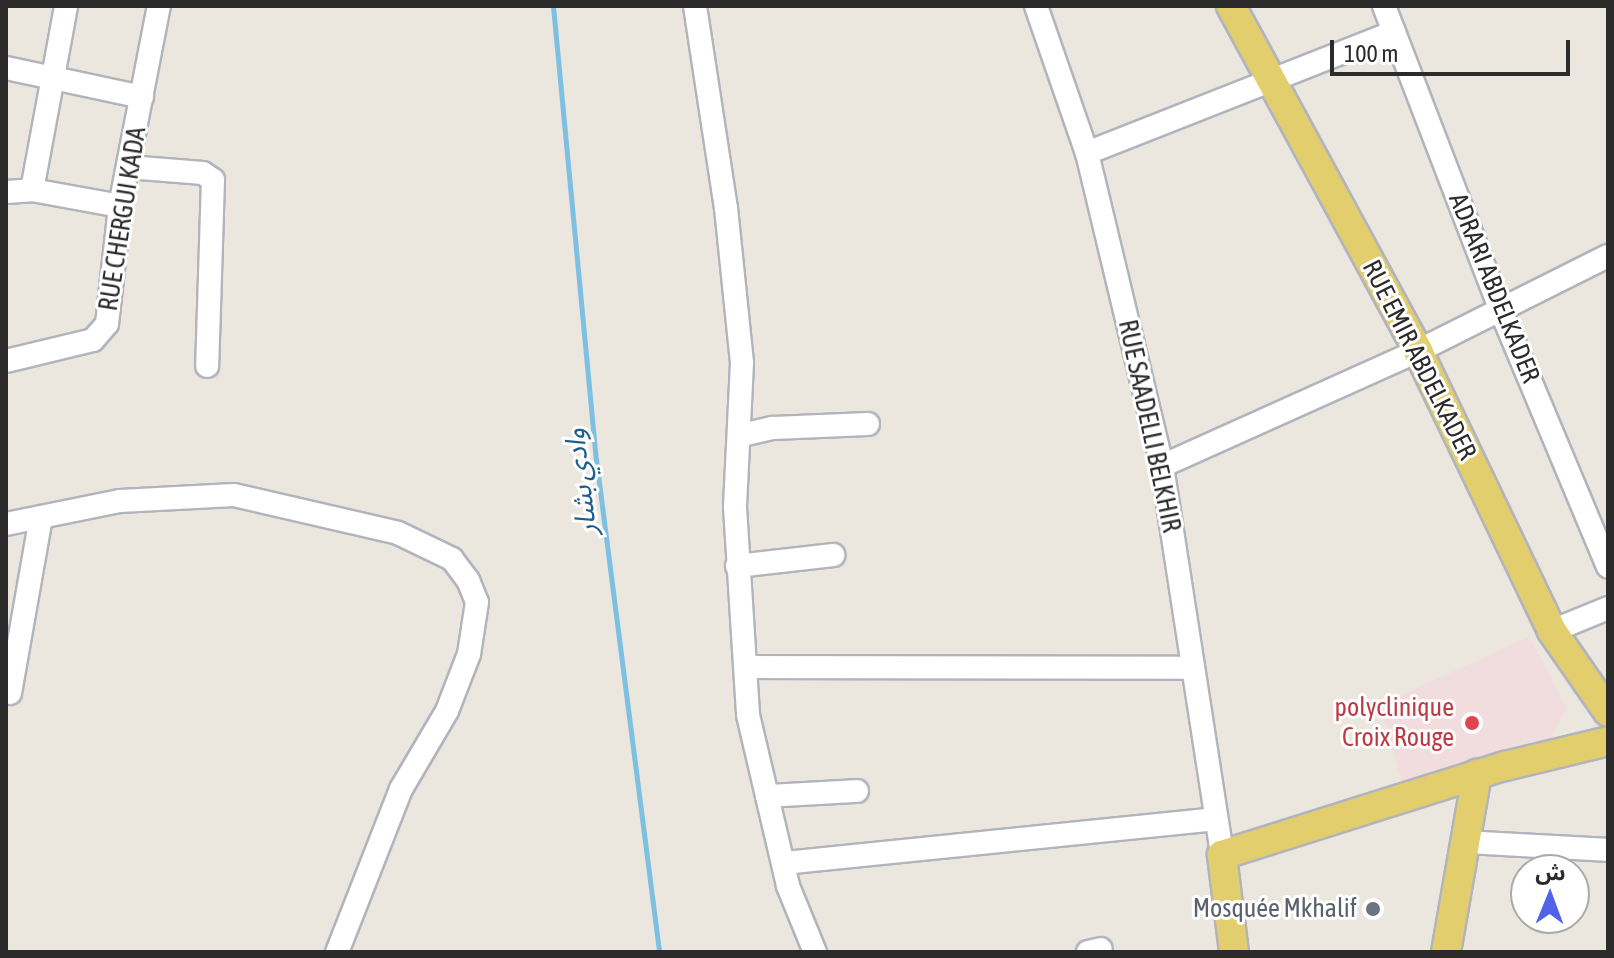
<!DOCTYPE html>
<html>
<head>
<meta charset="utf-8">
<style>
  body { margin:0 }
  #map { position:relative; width:1614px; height:958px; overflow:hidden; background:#ebe6de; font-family:"Asap Condensed","Noto Sans Arabic",sans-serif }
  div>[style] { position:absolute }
  .medical>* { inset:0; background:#f1dddd }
  .stream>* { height:5px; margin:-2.5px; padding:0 2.5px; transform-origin:2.5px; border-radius:2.5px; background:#7dc0e2 }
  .roads { filter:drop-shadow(2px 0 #b2b4bd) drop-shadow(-2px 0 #b2b4bd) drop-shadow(0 2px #b2b4bd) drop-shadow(0 -2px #b2b4bd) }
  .minor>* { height:22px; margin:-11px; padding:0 11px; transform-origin:11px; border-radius:11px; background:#fff }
  .major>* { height:28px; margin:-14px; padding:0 14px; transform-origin:14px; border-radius:14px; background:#e2ce6d }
  .dots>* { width:22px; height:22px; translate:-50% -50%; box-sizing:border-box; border:4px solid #fff; border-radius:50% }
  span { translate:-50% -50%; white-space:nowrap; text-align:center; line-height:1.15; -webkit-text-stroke:6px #fff; paint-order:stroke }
  .street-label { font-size:26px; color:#2b2b2b }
  .health-label { font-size:26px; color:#be3a42 }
  .right { translate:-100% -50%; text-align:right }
  .worship-label { font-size:26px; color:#5b616d }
  .water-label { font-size:28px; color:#1c5f8e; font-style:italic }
  .frame { position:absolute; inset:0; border:8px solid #2b2b2b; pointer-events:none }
  .north { position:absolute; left:1510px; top:854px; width:80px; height:80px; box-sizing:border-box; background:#fff; border:2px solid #aaa; border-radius:50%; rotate:1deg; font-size:22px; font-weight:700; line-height:32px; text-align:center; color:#2b2b2b }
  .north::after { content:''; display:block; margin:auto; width:28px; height:36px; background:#5062e7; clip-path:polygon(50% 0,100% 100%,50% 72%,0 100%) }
  .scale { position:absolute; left:1330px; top:40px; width:240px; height:36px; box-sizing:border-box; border:4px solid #2b2b2b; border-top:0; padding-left:10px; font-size:24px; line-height:28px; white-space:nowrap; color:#2b2b2b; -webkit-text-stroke:6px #fff; paint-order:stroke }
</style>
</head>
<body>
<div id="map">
  <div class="medical">
    <i style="clip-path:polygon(1529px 637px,1567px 708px,1550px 739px,1402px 782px,1380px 705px)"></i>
  </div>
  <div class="stream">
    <i style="left:553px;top:6px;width:455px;rotate:84.6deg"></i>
    <i style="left:596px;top:459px;width:497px;rotate:82.7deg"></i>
  </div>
  <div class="roads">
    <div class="minor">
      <i style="left:695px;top:6px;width:204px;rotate:81.3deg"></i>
      <i style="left:726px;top:208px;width:156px;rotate:84.1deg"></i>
      <i style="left:742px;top:363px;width:144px;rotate:92.8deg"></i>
      <i style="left:735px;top:507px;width:208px;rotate:86.4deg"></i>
      <i style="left:748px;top:715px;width:176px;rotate:76.8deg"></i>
      <i style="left:788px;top:886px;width:71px;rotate:67.8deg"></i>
      <i style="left:1036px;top:6px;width:156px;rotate:70.9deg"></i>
      <i style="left:1087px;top:153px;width:322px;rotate:76.5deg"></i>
      <i style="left:1162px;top:466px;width:394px;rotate:81.2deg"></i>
      <i style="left:1384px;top:6px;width:327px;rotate:69deg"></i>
      <i style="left:1501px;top:311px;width:277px;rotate:67.3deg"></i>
      <i style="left:6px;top:68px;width:139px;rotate:12deg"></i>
      <i style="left:1087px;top:153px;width:330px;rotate:-21.5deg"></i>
      <i style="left:128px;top:167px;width:75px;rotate:4.6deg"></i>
      <i style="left:203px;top:173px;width:12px;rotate:35deg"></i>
      <i style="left:213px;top:180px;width:186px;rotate:91.8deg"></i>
      <i style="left:32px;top:190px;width:187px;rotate:-79.5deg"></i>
      <i style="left:6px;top:192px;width:26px;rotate:-4deg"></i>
      <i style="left:32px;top:190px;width:89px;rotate:10.3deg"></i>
      <i style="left:6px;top:361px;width:89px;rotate:-13.6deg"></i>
      <i style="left:93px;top:340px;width:21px;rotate:-49deg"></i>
      <i style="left:107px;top:324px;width:119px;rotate:-83.7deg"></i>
      <i style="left:120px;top:206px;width:204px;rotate:-79deg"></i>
      <i style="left:742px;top:435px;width:32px;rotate:-13deg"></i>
      <i style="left:773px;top:428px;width:95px;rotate:-2.4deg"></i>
      <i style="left:1162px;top:466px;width:281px;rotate:-24.2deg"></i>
      <i style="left:1418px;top:351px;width:212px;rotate:-26.6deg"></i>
      <i style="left:6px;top:524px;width:116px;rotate:-11.4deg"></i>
      <i style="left:120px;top:501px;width:114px;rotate:-3deg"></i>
      <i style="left:234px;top:495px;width:168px;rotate:13deg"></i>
      <i style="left:398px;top:533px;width:60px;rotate:25.7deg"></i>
      <i style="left:452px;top:559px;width:26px;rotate:53deg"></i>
      <i style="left:468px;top:580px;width:24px;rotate:68deg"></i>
      <i style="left:477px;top:602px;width:53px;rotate:98.7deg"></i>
      <i style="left:469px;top:654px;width:61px;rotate:111.1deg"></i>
      <i style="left:447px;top:711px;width:91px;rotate:120.5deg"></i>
      <i style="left:401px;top:789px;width:175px;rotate:111.4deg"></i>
      <i style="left:737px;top:566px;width:97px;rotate:-6.5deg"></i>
      <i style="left:1552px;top:631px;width:61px;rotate:-22.3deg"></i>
      <i style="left:745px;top:667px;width:448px;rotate:0.1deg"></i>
      <i style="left:10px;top:693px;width:178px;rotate:-80deg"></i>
      <i style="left:767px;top:796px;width:90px;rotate:-3.2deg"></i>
      <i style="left:1465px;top:842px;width:143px;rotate:3.2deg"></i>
      <i style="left:784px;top:863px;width:434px;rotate:-5.8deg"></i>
      <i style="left:1088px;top:952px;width:13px;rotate:-13deg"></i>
    </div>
    <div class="major">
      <i style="left:1231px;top:6px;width:392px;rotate:61.5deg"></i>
      <i style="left:1418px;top:351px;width:310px;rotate:64.4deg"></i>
      <i style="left:1552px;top:631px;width:98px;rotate:55.3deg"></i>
      <i style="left:1234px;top:952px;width:98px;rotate:-97.1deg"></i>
      <i style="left:1222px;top:855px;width:297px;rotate:-17.5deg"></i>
      <i style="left:1505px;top:766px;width:106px;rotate:-13.6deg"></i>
      <i style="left:1446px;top:952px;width:181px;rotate:-80.1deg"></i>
    </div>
  </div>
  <div class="dots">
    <i style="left:1472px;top:723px;background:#e0444e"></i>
    <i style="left:1373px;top:909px;background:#6b7280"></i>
  </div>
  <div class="street-label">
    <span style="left:123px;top:219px;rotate:-81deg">RUE CHERGUI KADA</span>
    <span style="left:1494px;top:288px;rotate:68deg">ADRARI ABDELKADER</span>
    <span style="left:1419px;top:360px;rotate:63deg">RUE EMIR ABDELKADER</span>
    <span style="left:1149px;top:426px;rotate:78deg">RUE SAADELLI BELKHIR</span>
  </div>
  <div class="health-label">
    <span class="right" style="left:1454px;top:723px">polyclinique<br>Croix Rouge</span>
  </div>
  <div class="worship-label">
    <span class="right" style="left:1357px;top:909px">Mosquée Mkhalif</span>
  </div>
  <div class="water-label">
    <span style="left:580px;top:482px;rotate:-97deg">وادي بشار</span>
  </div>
  <div class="frame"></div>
  <div class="north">ش</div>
  <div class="scale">100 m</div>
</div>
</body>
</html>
